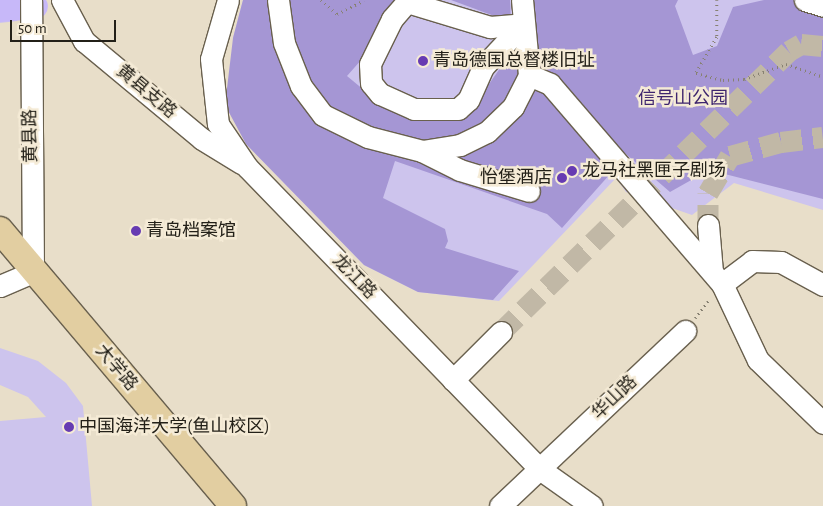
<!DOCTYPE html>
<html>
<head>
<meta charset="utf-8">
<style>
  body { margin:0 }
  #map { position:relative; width:823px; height:506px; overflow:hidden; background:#e8dec9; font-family:"Alegreya Sans","Noto Sans SC",sans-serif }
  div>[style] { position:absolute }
  .green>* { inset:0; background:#cdc4ed }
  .forest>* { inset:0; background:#a596d4 }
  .river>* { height:25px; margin:-12.5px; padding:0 12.5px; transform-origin:12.5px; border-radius:12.5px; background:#c7b8f9 }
  .minor-tunnel>* { height:21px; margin-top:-10.5px; transform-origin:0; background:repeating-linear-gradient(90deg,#c1b8a6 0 21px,transparent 0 32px) }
  .path>* { height:2.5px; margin-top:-1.25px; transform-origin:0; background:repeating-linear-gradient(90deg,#878172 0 1px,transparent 0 5px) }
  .roads { filter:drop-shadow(1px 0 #69604e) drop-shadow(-1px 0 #69604e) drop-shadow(0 1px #69604e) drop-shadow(0 -1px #69604e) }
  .minor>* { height:21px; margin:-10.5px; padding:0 10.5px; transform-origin:10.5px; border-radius:10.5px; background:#fff }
  .major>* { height:26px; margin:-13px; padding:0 13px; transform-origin:13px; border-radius:13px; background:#e2cea1 }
  .dots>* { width:14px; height:14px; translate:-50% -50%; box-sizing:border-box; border:2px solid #f5ebd6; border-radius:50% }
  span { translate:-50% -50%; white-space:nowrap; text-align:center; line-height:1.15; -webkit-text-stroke:5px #f5ebd6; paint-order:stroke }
  .poi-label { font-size:18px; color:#232018 }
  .left { translate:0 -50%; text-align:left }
  .right { translate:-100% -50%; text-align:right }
  .street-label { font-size:18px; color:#232018 }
  .park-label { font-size:18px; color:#3e256e }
  .scale { position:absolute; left:10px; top:20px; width:106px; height:22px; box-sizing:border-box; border:2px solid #232018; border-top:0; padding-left:6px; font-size:15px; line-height:18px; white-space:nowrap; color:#232018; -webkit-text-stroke:4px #f5ebd6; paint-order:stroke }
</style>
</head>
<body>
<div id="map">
  <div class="green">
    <i style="clip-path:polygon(0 0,22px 0,17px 21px,0 23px)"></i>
    <i style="clip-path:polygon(243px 0,823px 0,823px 210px,734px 183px,692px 215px,626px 192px,616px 178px,499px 301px,418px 292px,364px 265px,246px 144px,233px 38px)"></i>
    <i style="clip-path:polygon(0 348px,38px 361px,66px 383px,83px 406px,92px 506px,0 506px,0 421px,46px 417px,28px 397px,0 385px)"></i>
  </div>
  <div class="forest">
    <i style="clip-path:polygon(243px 0,398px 0,362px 59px,347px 76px,382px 105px,473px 107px,503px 64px,523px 24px,529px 75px,619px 164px,562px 228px,547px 214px,395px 161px,383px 198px,445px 229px,448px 241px,445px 248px,519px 271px,493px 300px,418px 292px,364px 265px,246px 144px,225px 105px,233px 38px)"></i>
    <i style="clip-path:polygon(451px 0,510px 0,511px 22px)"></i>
    <i style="clip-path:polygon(532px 0,678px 0,675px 6px,693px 55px,717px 46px,733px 7px,764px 0,823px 0,823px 199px,709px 170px,670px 192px,619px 148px,561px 84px,538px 69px)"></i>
  </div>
  <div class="river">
    <i style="left:0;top:9px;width:35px;rotate:-5deg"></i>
  </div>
  <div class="minor-tunnel">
    <i style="left:708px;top:225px;width:32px;rotate:-90deg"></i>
    <i style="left:708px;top:193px;width:43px;rotate:-59.3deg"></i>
    <i style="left:730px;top:156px;width:53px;rotate:-15.4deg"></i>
    <i style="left:781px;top:142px;width:42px;rotate:-6.8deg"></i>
    <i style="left:501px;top:332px;width:402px;rotate:-44.3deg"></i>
    <i style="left:789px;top:51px;width:14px;rotate:-30deg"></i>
    <i style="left:801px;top:44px;width:22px;rotate:5deg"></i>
  </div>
  <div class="path">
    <i style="left:321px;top:0;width:21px;rotate:41deg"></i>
    <i style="left:337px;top:14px;width:30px;rotate:-27deg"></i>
    <i style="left:717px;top:0;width:37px;rotate:90deg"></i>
    <i style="left:717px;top:37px;width:42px;rotate:120.3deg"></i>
    <i style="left:696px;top:73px;width:28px;rotate:15deg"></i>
    <i style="left:723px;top:80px;width:21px;rotate:-3deg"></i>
    <i style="left:744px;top:79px;width:45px;rotate:-19.7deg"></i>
    <i style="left:786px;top:64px;width:39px;rotate:19deg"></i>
    <i style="left:695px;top:318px;width:24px;rotate:-52deg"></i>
  </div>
  <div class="roads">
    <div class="minor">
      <i style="left:62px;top:0;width:47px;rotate:61.8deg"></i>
      <i style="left:84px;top:41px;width:153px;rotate:39.7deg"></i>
      <i style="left:202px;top:139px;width:46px;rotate:31.6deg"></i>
      <i style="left:228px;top:0;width:61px;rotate:106.1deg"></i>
      <i style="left:211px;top:59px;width:65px;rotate:83.9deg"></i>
      <i style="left:218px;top:124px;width:52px;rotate:56deg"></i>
      <i style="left:247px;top:167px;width:422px;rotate:45.9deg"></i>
      <i style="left:541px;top:470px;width:62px;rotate:35.2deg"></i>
      <i style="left:278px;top:0;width:43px;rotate:82.1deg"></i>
      <i style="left:284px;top:43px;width:46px;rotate:68.4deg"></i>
      <i style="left:301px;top:86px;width:36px;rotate:53deg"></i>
      <i style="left:323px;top:115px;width:50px;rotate:26.1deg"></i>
      <i style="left:368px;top:137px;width:56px;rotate:14.5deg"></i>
      <i style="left:422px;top:151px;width:38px;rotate:-9deg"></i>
      <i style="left:460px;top:145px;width:30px;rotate:-26deg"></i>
      <i style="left:487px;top:132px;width:36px;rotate:-44deg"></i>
      <i style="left:513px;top:107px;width:36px;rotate:-63deg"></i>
      <i style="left:529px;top:75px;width:75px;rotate:-95.3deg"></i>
      <i style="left:805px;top:0;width:19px;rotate:18deg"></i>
      <i style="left:407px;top:2px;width:87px;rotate:16.8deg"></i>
      <i style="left:490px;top:27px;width:33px;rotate:-5deg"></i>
      <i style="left:523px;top:24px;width:59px;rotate:132.9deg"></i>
      <i style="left:483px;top:67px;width:36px;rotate:114deg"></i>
      <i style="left:468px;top:100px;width:13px;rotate:138deg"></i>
      <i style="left:458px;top:109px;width:44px;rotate:180deg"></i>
      <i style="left:414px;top:109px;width:37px;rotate:-156deg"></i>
      <i style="left:380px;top:94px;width:14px;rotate:-129deg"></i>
      <i style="left:371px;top:83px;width:19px;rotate:-93deg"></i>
      <i style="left:370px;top:64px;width:50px;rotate:-63.9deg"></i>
      <i style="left:392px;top:19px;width:23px;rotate:-49deg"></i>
      <i style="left:529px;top:75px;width:23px;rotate:23deg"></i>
      <i style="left:550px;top:84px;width:264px;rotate:49.3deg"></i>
      <i style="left:722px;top:284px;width:84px;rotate:64.7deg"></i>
      <i style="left:758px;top:360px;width:91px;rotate:44.1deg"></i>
      <i style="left:422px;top:151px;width:42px;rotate:26.6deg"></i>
      <i style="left:460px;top:170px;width:72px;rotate:16.9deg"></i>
      <i style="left:708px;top:225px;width:47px;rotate:85.1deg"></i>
      <i style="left:722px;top:284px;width:38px;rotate:-37deg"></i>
      <i style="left:752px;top:261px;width:29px;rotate:2deg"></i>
      <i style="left:781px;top:262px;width:48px;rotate:28.7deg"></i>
      <i style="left:0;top:286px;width:36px;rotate:-23deg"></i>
      <i style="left:33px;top:272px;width:272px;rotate:-90.4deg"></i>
      <i style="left:453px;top:380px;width:68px;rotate:-45deg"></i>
      <i style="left:500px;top:506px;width:255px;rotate:-43.4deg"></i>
    </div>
    <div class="major">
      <i style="left:0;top:230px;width:361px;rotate:49.8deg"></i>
    </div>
  </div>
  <div class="dots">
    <i style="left:423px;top:61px;background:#663bb2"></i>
    <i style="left:572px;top:171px;background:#663bb2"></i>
    <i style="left:562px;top:178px;background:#663bb2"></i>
    <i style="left:136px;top:231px;background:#663bb2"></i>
    <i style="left:69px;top:427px;background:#663bb2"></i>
  </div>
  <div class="poi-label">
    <span class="left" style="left:433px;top:61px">青岛德国总督楼旧址</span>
    <span class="left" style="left:582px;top:171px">龙马社黑匣子剧场</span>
    <span class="right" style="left:552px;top:178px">怡堡酒店</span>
    <span class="left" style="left:146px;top:231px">青岛档案馆</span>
    <span class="left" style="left:79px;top:427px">中国海洋大学(鱼山校区)</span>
  </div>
  <div class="street-label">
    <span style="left:146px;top:92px;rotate:40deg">黄县支路</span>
    <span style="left:31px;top:136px;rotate:-91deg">黄县路</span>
    <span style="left:354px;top:277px;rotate:46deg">龙江路</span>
    <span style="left:116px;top:368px;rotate:50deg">大学路</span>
    <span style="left:615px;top:398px;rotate:-44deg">华山路</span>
  </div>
  <div class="park-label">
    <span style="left:683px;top:99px">信号山公园</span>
  </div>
  <div class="scale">50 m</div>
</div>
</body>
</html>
